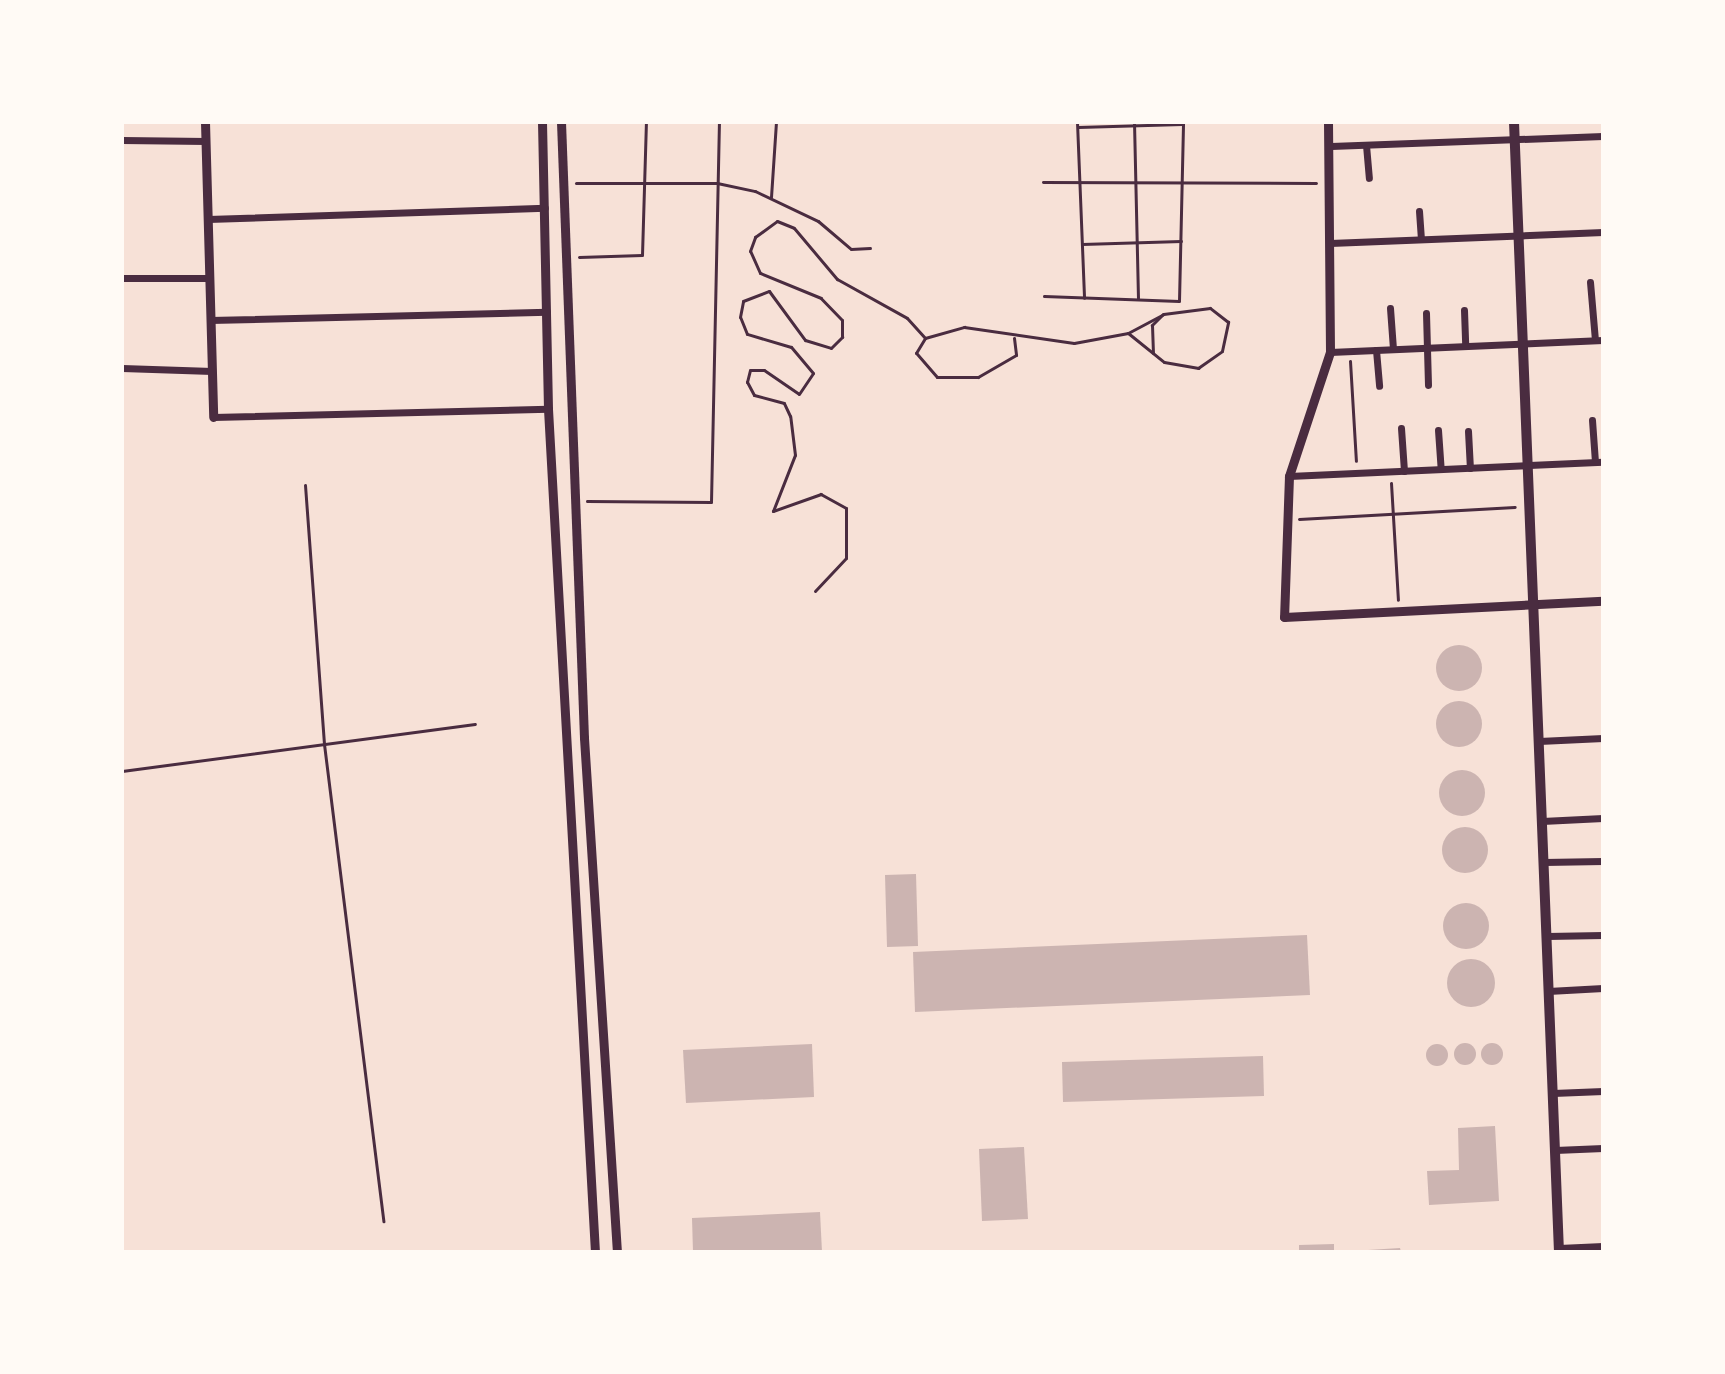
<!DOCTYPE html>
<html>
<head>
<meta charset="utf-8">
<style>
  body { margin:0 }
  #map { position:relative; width:1725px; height:1374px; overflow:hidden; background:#f7e1d7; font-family:"Noto Sans",sans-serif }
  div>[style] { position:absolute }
  .building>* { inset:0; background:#ccb4b1 }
  .round { border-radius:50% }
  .path>* { height:3px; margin:-1.5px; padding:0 1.5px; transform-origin:1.5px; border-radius:1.5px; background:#4a2c40 }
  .service>* { height:3px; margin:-1.5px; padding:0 1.5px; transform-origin:1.5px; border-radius:1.5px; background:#4a2c40 }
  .minor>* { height:7px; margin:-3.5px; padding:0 3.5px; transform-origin:3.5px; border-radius:3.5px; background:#4a2c40 }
  .tertiary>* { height:9px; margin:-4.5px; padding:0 4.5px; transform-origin:4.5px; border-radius:4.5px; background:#4a2c40 }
  .secondary>* { height:10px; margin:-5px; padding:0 5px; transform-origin:5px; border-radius:5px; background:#4a2c40 }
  span { translate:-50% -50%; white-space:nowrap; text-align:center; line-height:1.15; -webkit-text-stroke:7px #fffaf5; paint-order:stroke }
  .frame { position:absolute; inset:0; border:124px solid #fffaf5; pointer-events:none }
</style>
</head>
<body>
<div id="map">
  <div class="building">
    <i class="round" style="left:1436px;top:645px;width:46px;height:46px"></i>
    <i class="round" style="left:1436px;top:701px;width:46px;height:46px"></i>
    <i class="round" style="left:1439px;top:770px;width:46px;height:46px"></i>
    <i class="round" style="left:1442px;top:827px;width:46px;height:46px"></i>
    <i style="clip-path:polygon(916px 874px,918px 946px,887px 947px,885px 875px)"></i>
    <i class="round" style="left:1443px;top:903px;width:46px;height:46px"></i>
    <i style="clip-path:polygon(1307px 935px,1310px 995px,915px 1012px,913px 952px)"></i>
    <i class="round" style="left:1447px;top:959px;width:48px;height:48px"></i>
    <i class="round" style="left:1481px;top:1043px;width:22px;height:22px"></i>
    <i class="round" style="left:1454px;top:1043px;width:22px;height:22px"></i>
    <i style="clip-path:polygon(812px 1044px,814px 1097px,686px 1103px,683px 1050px)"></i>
    <i class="round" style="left:1426px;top:1044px;width:22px;height:22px"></i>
    <i style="clip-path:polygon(1263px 1056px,1264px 1096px,1063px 1102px,1062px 1062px)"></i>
    <i style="clip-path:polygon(1495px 1126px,1499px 1201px,1429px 1205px,1427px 1171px,1459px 1170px,1458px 1128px)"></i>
    <i style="clip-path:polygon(1024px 1147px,1028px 1219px,982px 1221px,979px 1149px)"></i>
    <i style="clip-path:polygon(820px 1212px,822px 1252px,693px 1252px,692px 1218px)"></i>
    <i style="clip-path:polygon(1334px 1244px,1334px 1252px,1299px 1252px,1299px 1245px)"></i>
    <i style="clip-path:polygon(1400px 1248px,1401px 1252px,1368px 1252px,1368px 1250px)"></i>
  </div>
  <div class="path">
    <i style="left:1077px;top:122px;width:176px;rotate:87.7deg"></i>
    <i style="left:1134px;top:122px;width:176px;rotate:88.7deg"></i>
    <i style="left:1078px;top:127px;width:104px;rotate:-1.7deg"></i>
    <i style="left:1043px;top:182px;width:273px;rotate:0.2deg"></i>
    <i style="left:576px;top:183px;width:141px"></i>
    <i style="left:717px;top:183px;width:39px;rotate:12deg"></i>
    <i style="left:755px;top:191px;width:70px;rotate:25.5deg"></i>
    <i style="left:818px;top:221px;width:43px;rotate:40.3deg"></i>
    <i style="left:851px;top:249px;width:19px;rotate:-3deg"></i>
    <i style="left:771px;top:197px;width:75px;rotate:-86.2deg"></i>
    <i style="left:1082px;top:244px;width:99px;rotate:-1.7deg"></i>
    <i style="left:579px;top:257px;width:63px;rotate:-1.8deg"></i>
    <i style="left:642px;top:255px;width:133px;rotate:-88.3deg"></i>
    <i style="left:1044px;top:296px;width:135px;rotate:2.1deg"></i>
    <i style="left:1179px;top:301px;width:179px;rotate:-88.7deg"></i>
    <i style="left:1128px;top:333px;width:46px;rotate:38.9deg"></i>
    <i style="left:1164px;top:362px;width:35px;rotate:10deg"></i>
    <i style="left:1198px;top:368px;width:29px;rotate:-35deg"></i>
    <i style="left:1222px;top:351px;width:30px;rotate:-78deg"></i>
    <i style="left:1228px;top:322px;width:23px;rotate:-142deg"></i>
    <i style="left:1210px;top:308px;width:47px;rotate:172.7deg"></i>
    <i style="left:1163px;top:314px;width:16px;rotate:135deg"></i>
    <i style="left:1152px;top:325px;width:28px;rotate:88deg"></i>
    <i style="left:1014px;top:338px;width:17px;rotate:83deg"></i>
    <i style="left:1016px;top:355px;width:44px;rotate:149.9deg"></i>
    <i style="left:978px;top:377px;width:41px;rotate:180deg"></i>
    <i style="left:937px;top:377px;width:32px;rotate:-131deg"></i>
    <i style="left:916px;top:353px;width:17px;rotate:-59deg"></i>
    <i style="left:925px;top:338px;width:41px;rotate:-15.8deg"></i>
    <i style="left:964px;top:327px;width:111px;rotate:8.3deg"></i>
    <i style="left:1074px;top:343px;width:55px;rotate:-10.5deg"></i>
    <i style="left:1128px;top:333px;width:40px;rotate:-28deg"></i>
    <i style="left:1350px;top:361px;width:100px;rotate:86.6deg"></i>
    <i style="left:1391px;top:483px;width:117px;rotate:86.6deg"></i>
    <i style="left:587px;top:501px;width:124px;rotate:0.5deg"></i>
    <i style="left:711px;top:502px;width:380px;rotate:-88.8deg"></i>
    <i style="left:1299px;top:519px;width:216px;rotate:-3.2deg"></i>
    <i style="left:815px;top:591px;width:45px;rotate:-46.8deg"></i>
    <i style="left:846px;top:558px;width:50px;rotate:-90deg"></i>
    <i style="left:846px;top:508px;width:29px;rotate:-151deg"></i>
    <i style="left:821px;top:494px;width:51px;rotate:160.5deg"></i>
    <i style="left:773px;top:511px;width:60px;rotate:-68.6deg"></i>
    <i style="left:795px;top:455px;width:39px;rotate:-97deg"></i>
    <i style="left:790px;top:416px;width:14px;rotate:-115deg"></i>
    <i style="left:784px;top:403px;width:31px;rotate:-165deg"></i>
    <i style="left:754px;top:395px;width:15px;rotate:-118deg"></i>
    <i style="left:747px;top:382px;width:12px;rotate:-76deg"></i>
    <i style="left:750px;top:370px;width:14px"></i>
    <i style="left:764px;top:370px;width:42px;rotate:34.4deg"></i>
    <i style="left:799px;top:394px;width:25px;rotate:-56deg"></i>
    <i style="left:813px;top:373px;width:34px;rotate:-130deg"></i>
    <i style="left:791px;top:347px;width:46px;rotate:-163.5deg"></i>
    <i style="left:747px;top:334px;width:18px;rotate:-112deg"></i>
    <i style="left:740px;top:317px;width:16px;rotate:-79deg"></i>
    <i style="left:743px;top:301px;width:28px;rotate:-21deg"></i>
    <i style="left:769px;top:291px;width:61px;rotate:53.7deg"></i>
    <i style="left:805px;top:340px;width:27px;rotate:17deg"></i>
    <i style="left:831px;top:348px;width:16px;rotate:-45deg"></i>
    <i style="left:842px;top:337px;width:17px;rotate:-90deg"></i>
    <i style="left:842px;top:320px;width:30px;rotate:-134deg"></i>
    <i style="left:821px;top:298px;width:66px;rotate:-157.7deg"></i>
    <i style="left:760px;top:273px;width:24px;rotate:-114deg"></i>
    <i style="left:750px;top:251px;width:15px;rotate:-70deg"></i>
    <i style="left:755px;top:237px;width:27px;rotate:-36deg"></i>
    <i style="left:777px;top:221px;width:18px;rotate:22deg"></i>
    <i style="left:794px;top:228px;width:67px;rotate:49.9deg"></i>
    <i style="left:837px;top:279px;width:80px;rotate:29.1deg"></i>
    <i style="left:907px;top:318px;width:27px;rotate:48deg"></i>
  </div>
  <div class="service">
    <i style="left:305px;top:485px;width:260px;rotate:85.8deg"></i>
    <i style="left:324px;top:744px;width:481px;rotate:82.9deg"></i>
    <i style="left:122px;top:771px;width:356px;rotate:-7.6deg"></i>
  </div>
  <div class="minor">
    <i style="left:122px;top:140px;width:84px;rotate:0.7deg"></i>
    <i style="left:1366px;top:145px;width:33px;rotate:85deg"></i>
    <i style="left:1331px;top:146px;width:272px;rotate:-2.1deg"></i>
    <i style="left:1419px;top:211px;width:28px;rotate:86deg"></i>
    <i style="left:208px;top:219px;width:337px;rotate:-1.9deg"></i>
    <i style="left:1330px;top:243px;width:273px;rotate:-2.3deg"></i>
    <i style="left:122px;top:278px;width:87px"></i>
    <i style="left:1590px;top:282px;width:58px;rotate:85.1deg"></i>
    <i style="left:1390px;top:308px;width:41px;rotate:85.8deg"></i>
    <i style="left:1464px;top:310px;width:36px;rotate:88deg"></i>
    <i style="left:1426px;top:313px;width:72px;rotate:88.4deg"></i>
    <i style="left:210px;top:320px;width:337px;rotate:-1.4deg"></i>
    <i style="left:1376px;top:350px;width:36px;rotate:85deg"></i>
    <i style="left:1330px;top:352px;width:273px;rotate:-2.5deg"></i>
    <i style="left:122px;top:368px;width:90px;rotate:1.9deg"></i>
    <i style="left:213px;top:417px;width:335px;rotate:-1.4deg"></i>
    <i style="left:1592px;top:420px;width:42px;rotate:85.9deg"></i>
    <i style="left:1401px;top:428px;width:43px;rotate:86deg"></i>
    <i style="left:1438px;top:430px;width:39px;rotate:86deg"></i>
    <i style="left:1468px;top:431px;width:37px;rotate:87deg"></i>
    <i style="left:1289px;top:476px;width:314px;rotate:-2.6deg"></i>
    <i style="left:1539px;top:741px;width:64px;rotate:-2.7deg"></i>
    <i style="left:1542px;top:821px;width:61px;rotate:-2.8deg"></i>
    <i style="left:1544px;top:862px;width:59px;rotate:-1deg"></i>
    <i style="left:1547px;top:936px;width:56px;rotate:-1deg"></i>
    <i style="left:1548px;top:991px;width:55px;rotate:-3.1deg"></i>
    <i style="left:1553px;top:1093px;width:50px;rotate:-2.3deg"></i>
    <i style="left:1555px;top:1150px;width:48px;rotate:-2.4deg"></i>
  </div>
  <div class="tertiary">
    <i style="left:205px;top:122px;width:295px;rotate:88.4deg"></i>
    <i style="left:542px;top:122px;width:287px;rotate:88.8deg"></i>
    <i style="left:548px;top:409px;width:844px;rotate:86.81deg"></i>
    <i style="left:561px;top:122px;width:616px;rotate:87.86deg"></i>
    <i style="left:584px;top:738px;width:515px;rotate:86.33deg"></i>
    <i style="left:1328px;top:122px;width:230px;rotate:89.5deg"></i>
    <i style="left:1330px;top:352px;width:131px;rotate:108.3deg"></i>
    <i style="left:1289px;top:476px;width:141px;rotate:92deg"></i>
    <i style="left:1284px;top:617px;width:319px;rotate:-2.9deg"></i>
    <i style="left:1559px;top:1249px;width:44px;rotate:-2.6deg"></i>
  </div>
  <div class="secondary">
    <i style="left:1514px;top:122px;width:1131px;rotate:87.72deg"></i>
  </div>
  <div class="frame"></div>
</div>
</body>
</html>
